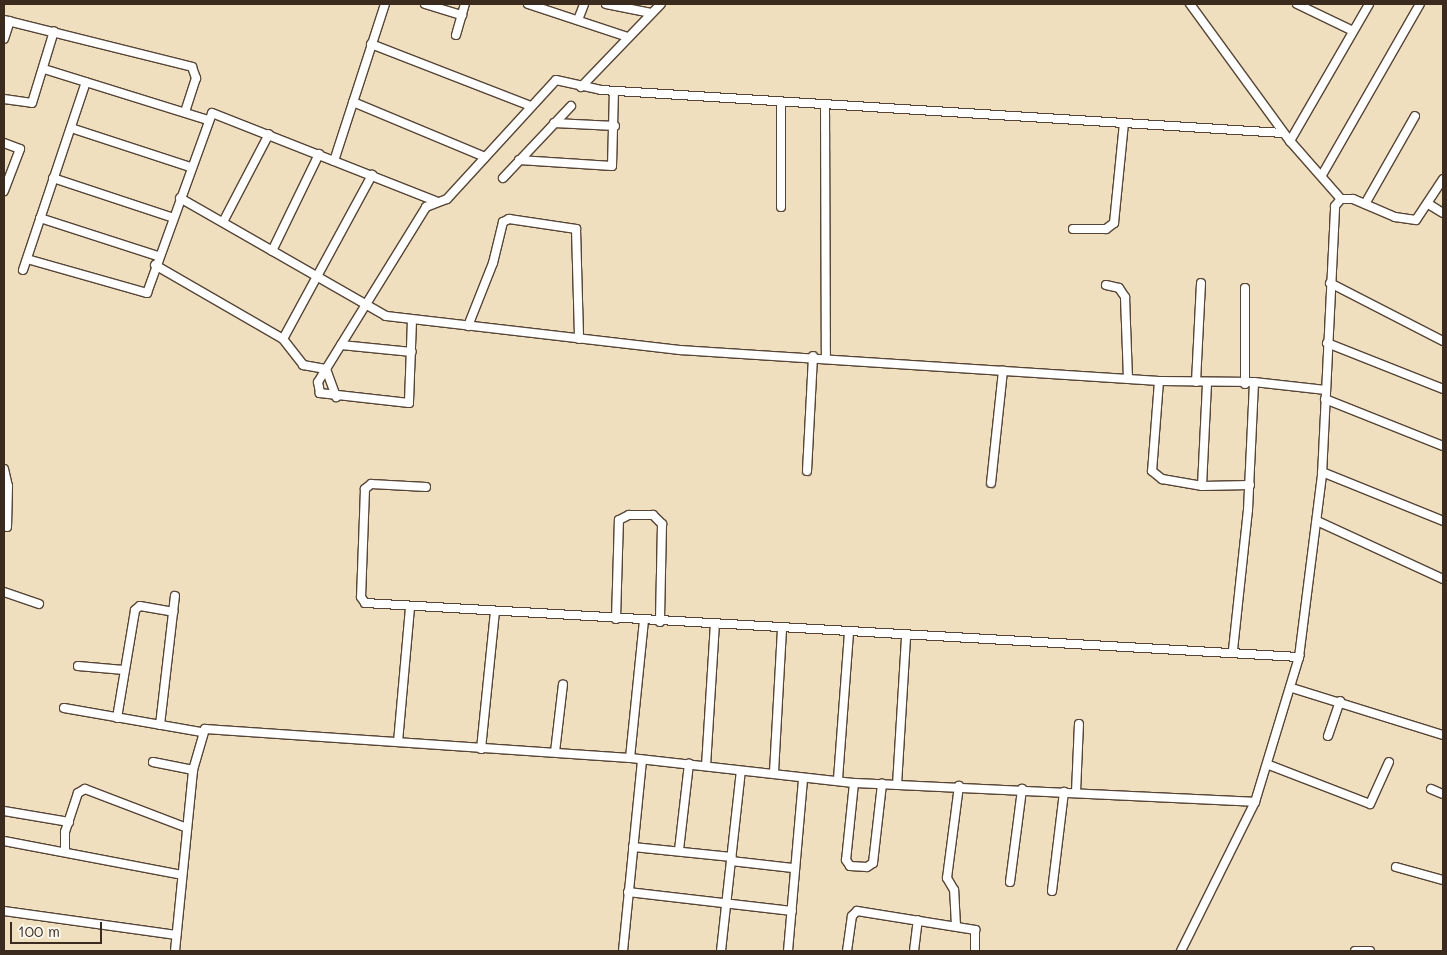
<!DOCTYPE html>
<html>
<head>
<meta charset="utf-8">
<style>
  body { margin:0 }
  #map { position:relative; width:1447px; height:955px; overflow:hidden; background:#efdfbf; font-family:Mali,sans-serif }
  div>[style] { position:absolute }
  .roads { filter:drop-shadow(1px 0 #564536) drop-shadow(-1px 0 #564536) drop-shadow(0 1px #564536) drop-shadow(0 -1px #564536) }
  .minor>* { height:8px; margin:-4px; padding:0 4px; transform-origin:4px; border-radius:4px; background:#fff }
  span { translate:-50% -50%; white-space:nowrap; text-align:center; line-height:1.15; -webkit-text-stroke:5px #fbf7ec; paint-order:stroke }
  .frame { position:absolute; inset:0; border:5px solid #3b2a1e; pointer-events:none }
  .scale { position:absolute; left:10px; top:922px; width:92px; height:22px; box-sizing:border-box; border:2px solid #3b2a1e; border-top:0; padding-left:6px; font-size:15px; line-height:18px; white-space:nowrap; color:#3b2a1e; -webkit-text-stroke:4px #fbf7ec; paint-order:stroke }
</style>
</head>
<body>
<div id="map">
  <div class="roads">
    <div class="minor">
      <i style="left:425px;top:4px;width:39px;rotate:17deg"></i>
      <i style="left:528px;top:4px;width:105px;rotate:18.3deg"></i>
      <i style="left:606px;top:4px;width:46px;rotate:11.3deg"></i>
      <i style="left:1190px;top:4px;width:170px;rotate:53.9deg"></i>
      <i style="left:1290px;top:141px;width:77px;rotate:48.7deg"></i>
      <i style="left:1297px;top:4px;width:62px;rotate:25.7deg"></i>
      <i style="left:4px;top:20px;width:194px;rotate:14deg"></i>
      <i style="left:192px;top:67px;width:12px;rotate:70deg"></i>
      <i style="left:196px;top:78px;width:36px;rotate:108deg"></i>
      <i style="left:578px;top:20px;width:17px;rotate:-69deg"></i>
      <i style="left:456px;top:35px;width:32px;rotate:-74deg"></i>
      <i style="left:4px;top:39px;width:19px;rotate:-72deg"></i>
      <i style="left:371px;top:44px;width:172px;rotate:21.2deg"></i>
      <i style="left:44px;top:69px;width:172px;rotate:17.3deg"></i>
      <i style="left:581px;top:87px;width:115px;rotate:-46.1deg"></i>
      <i style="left:4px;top:99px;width:28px;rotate:8deg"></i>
      <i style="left:32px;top:103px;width:75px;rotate:-73deg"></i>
      <i style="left:353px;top:102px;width:143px;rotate:22.6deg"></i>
      <i style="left:825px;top:105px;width:253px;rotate:89.8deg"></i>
      <i style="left:554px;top:123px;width:61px;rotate:2.8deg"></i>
      <i style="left:71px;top:128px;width:125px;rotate:18.1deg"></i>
      <i style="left:1290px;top:141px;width:158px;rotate:-60deg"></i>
      <i style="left:4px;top:143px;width:17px;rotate:21deg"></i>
      <i style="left:20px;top:149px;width:45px;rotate:110.9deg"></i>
      <i style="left:519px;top:160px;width:93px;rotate:3.7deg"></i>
      <i style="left:612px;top:166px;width:75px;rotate:-88.5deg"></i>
      <i style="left:334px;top:161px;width:165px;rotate:-72deg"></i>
      <i style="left:1322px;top:175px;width:197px;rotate:-60.2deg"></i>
      <i style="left:53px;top:178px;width:124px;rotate:18.3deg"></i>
      <i style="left:503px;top:178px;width:99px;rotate:-46.6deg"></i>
      <i style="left:180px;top:198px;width:237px;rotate:29.8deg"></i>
      <i style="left:386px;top:316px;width:296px;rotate:6.6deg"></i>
      <i style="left:680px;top:350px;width:480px;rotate:3.7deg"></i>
      <i style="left:1159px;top:381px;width:95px;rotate:0.6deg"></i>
      <i style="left:1254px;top:382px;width:72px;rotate:6.3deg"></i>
      <i style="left:1365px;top:204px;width:101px;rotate:-60.4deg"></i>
      <i style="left:1430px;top:205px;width:15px;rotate:32deg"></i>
      <i style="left:781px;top:207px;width:105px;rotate:-90deg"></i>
      <i style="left:40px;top:218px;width:124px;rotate:17.9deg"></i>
      <i style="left:223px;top:222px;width:99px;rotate:-62.4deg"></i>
      <i style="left:1073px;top:229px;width:33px"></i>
      <i style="left:1106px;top:229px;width:10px;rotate:-37deg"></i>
      <i style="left:1114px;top:223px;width:100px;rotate:-84.3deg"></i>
      <i style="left:272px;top:251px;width:108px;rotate:-64.1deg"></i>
      <i style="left:27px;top:259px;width:125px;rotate:15.8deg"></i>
      <i style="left:147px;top:293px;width:191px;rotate:-70.1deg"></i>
      <i style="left:212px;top:113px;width:240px;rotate:21.5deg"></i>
      <i style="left:155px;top:265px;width:148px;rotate:30deg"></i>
      <i style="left:283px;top:339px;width:187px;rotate:-61.5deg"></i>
      <i style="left:23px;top:270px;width:198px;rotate:-71.5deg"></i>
      <i style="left:1330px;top:283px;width:127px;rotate:27.2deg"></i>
      <i style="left:1106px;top:285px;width:13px;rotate:13deg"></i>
      <i style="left:1119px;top:288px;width:11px;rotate:56deg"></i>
      <i style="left:1125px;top:297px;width:82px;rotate:87.9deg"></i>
      <i style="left:412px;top:320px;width:83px;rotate:92.1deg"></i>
      <i style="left:409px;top:403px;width:90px;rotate:-173.6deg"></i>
      <i style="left:320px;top:393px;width:11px;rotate:-100deg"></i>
      <i style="left:318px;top:382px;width:206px;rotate:-58.3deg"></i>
      <i style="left:426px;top:207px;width:22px;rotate:-21deg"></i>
      <i style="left:447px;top:199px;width:161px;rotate:-47.5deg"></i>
      <i style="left:556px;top:80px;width:46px;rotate:12.5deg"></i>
      <i style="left:601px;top:90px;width:683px;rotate:3.61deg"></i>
      <i style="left:468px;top:326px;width:68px;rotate:-68.4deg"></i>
      <i style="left:493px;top:263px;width:42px;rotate:-76.3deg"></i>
      <i style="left:503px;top:222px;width:7px;rotate:-27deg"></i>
      <i style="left:509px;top:219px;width:68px;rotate:8.5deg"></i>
      <i style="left:576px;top:229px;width:110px;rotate:88.4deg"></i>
      <i style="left:283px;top:339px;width:33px;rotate:52deg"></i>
      <i style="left:303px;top:365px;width:23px;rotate:10deg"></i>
      <i style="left:1327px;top:343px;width:125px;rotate:21.6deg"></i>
      <i style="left:341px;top:345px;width:71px;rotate:5.6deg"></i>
      <i style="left:326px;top:369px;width:30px;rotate:70deg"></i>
      <i style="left:1159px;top:381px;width:90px;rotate:94.4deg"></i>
      <i style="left:1152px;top:471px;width:13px;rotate:39deg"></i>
      <i style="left:1162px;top:479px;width:41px;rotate:9.9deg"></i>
      <i style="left:1202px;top:486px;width:48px;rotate:-1.2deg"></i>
      <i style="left:1196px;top:382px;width:99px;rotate:-87.1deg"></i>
      <i style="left:1245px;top:384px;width:96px;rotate:-90deg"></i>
      <i style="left:1325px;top:399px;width:127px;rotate:21.7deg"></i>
      <i style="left:4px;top:469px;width:17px;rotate:77deg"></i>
      <i style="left:8px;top:486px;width:41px;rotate:91.4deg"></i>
      <i style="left:807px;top:471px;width:115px;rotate:-87deg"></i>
      <i style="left:1322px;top:472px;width:131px;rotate:22deg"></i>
      <i style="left:991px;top:483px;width:113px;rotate:-83.9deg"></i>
      <i style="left:1202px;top:486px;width:103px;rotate:-87.2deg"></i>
      <i style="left:426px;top:487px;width:55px;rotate:-176.9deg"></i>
      <i style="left:371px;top:484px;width:8px;rotate:140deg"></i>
      <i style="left:365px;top:489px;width:108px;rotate:92.1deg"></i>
      <i style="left:361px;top:597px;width:7px;rotate:56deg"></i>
      <i style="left:365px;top:603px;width:936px;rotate:3.31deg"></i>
      <i style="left:1317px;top:521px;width:139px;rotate:24.7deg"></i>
      <i style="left:4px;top:592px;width:37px;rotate:19deg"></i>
      <i style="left:616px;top:619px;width:99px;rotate:-88.3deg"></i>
      <i style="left:619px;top:520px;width:11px;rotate:-27deg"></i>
      <i style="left:629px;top:515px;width:24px"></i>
      <i style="left:653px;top:515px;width:13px;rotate:45deg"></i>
      <i style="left:662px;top:524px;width:98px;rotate:91.2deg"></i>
      <i style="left:1233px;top:650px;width:141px;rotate:-83.9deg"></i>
      <i style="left:1248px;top:510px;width:128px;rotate:-87.3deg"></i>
      <i style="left:78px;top:666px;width:46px;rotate:5deg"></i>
      <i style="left:1292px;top:688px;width:158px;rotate:17.3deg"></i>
      <i style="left:64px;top:708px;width:140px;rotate:9.9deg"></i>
      <i style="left:117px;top:718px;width:109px;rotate:-80.5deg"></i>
      <i style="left:135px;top:610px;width:6px;rotate:-39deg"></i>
      <i style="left:140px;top:606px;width:34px;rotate:10deg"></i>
      <i style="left:160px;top:725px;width:130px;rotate:-83.4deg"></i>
      <i style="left:1328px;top:736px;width:37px;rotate:-71deg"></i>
      <i style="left:398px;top:742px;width:136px;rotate:-84.9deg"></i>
      <i style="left:481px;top:749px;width:138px;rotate:-84.2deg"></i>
      <i style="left:555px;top:752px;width:68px;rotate:-83.3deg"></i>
      <i style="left:630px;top:758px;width:138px;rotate:-84.2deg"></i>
      <i style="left:153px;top:762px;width:41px;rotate:11.3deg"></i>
      <i style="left:1269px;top:765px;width:108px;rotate:21.1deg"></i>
      <i style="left:1370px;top:804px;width:46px;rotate:-65.7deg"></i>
      <i style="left:706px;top:766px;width:142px;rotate:-86.4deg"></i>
      <i style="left:774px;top:772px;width:145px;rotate:-86.8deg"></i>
      <i style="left:838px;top:779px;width:148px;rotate:-85.7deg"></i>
      <i style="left:854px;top:783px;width:77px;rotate:95.9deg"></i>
      <i style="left:846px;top:860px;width:7px;rotate:56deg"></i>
      <i style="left:850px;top:866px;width:17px;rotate:3deg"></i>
      <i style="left:867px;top:867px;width:7px;rotate:-34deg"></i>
      <i style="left:873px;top:863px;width:80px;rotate:-83.5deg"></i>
      <i style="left:897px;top:785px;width:148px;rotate:-86.5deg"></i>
      <i style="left:1431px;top:789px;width:13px;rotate:23deg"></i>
      <i style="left:1076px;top:792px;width:68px;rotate:-87.5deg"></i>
      <i style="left:4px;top:811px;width:66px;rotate:9.6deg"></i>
      <i style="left:4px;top:841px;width:181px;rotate:10.8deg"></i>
      <i style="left:633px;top:847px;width:99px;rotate:5.8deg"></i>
      <i style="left:65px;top:850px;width:18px;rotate:-90deg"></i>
      <i style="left:65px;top:832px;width:41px;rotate:-71.6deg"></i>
      <i style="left:78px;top:793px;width:8px;rotate:-30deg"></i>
      <i style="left:85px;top:789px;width:109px;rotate:20.9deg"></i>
      <i style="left:679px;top:850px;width:87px;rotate:-83.4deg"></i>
      <i style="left:731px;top:861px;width:62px;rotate:6.4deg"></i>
      <i style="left:1396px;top:867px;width:49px;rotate:15.5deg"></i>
      <i style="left:1010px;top:882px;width:94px;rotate:-82.6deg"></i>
      <i style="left:1052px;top:891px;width:100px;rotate:-83.1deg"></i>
      <i style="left:628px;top:892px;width:165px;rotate:6.6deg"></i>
      <i style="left:4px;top:911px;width:174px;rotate:7.9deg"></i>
      <i style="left:956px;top:926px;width:36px;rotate:-93deg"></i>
      <i style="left:954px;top:890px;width:14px;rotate:-120deg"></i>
      <i style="left:947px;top:878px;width:93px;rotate:-82.6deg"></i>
      <i style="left:175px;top:951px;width:182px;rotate:-84.3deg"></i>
      <i style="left:193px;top:770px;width:43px;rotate:-73.7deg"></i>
      <i style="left:205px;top:729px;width:426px;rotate:3.9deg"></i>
      <i style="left:630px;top:758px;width:225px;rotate:6.4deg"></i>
      <i style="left:854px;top:783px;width:401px;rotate:2.7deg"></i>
      <i style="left:623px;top:951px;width:192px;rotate:-84.3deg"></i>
      <i style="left:721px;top:951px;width:181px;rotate:-83.7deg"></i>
      <i style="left:788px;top:951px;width:174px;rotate:-85deg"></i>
      <i style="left:847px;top:951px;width:35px;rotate:-82deg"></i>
      <i style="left:852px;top:916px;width:7px;rotate:-45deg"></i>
      <i style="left:857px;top:911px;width:120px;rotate:9.1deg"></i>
      <i style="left:975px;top:930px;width:21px;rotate:90deg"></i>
      <i style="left:914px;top:951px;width:31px;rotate:-83deg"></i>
      <i style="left:1181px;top:951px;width:166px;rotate:-63.6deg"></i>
      <i style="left:1255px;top:802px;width:152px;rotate:-73.1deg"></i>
      <i style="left:1299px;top:657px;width:183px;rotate:-82.8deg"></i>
      <i style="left:1322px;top:475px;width:269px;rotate:-87.2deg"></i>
      <i style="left:1335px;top:206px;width:9px;rotate:-49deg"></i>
      <i style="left:1341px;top:199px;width:12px"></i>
      <i style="left:1353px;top:199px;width:46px;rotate:23.2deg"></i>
      <i style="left:1395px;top:217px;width:21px;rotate:8deg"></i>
      <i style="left:1416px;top:220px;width:49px;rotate:-56.6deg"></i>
      <i style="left:1355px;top:951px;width:15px"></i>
    </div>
  </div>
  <div class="frame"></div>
  <div class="scale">100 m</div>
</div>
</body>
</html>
